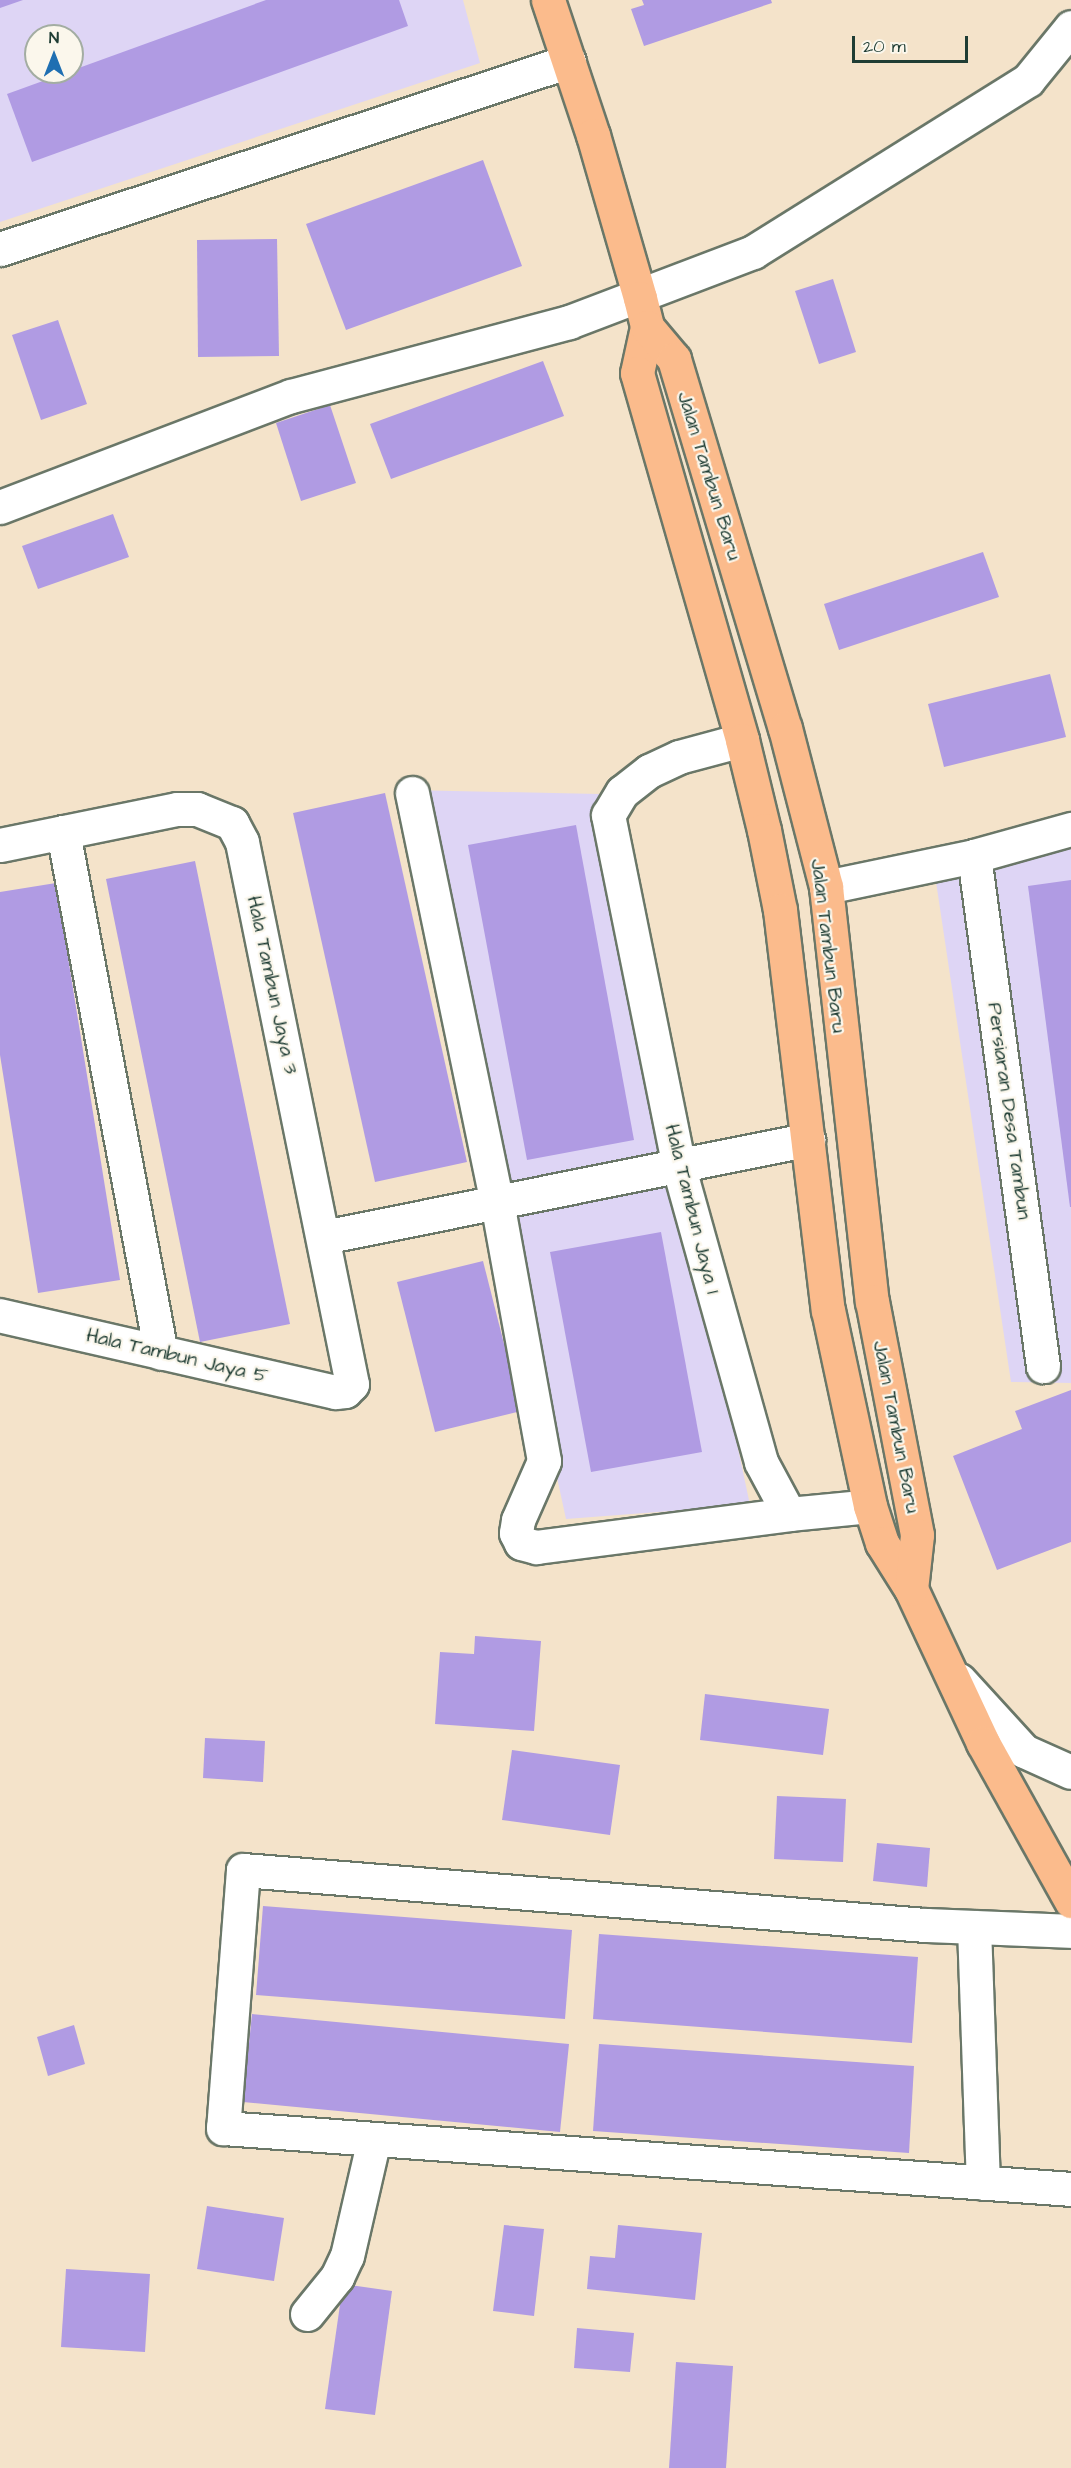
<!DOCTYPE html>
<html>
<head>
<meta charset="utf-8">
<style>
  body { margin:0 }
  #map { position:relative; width:1071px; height:2468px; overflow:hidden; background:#f4e3ca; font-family:"Architects Daughter",sans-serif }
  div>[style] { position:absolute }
  .built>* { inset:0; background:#ded5f5 }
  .building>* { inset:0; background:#b09be3 }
  .roads { filter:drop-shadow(2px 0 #6a7768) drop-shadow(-2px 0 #6a7768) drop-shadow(0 2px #6a7768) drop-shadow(0 -2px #6a7768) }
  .minor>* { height:33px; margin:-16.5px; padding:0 16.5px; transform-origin:16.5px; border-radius:16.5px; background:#fff }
  .major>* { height:33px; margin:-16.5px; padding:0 16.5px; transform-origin:16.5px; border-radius:16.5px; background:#fbbb8c }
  span { translate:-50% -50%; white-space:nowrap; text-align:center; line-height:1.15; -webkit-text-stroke:4.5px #fbf7ec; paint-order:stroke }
  .street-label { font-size:20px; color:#1f3d34 }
  .north { position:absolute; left:24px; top:24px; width:60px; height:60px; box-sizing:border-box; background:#fbf7ec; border:2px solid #a3ada2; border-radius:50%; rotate:0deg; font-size:16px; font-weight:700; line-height:24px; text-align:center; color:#1f3d34 }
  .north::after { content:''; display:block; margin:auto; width:21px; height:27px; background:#1f6fb2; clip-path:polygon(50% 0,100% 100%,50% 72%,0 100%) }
  .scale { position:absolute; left:852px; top:36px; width:116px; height:27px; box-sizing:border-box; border:3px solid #1f3d34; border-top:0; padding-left:8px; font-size:18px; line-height:21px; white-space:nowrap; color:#1f3d34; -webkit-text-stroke:4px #fbf7ec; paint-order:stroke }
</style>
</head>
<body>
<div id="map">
  <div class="built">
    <i style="clip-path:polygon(evenodd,0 0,463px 0,480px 63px,0 222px,0 0,36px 36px,72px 36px,72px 72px,36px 72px,36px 36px)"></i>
    <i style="clip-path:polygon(408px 790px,599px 794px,750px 1505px,566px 1519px)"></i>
    <i style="clip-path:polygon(1071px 820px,1071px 1383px,1011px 1382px,932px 855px)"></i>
  </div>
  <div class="building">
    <i style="clip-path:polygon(0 0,23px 0,0 8px)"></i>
    <i style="clip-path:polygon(266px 0,399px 0,408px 26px,32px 162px,7px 94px)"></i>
    <i style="clip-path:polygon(642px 0,771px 0,772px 3px,644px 46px,631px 9px,644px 5px)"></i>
    <i style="clip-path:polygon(483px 160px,522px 266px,346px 330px,306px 224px)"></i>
    <i style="clip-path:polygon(277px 239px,279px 356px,198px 357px,197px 240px)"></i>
    <i style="clip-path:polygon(833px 279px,856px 352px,819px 364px,795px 291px)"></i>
    <i style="clip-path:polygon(58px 320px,87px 404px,41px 420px,12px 335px)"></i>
    <i style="clip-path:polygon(543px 361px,564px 416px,391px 479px,370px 424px)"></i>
    <i style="clip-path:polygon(330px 405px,356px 483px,301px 501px,276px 423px)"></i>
    <i style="clip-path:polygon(113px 514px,129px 557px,38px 589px,22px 546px)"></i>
    <i style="clip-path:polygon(983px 552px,999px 597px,839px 650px,824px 604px)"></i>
    <i style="clip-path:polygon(1050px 674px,1066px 737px,944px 767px,928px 704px)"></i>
    <i style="clip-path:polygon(385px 793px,467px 1162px,375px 1182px,293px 813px)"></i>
    <i style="clip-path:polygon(576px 825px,634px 1140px,527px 1160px,468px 845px)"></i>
    <i style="clip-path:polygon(195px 861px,290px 1324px,200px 1342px,106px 879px)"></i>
    <i style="clip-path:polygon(1071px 880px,1071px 1207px,1070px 1207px,1028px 886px)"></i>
    <i style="clip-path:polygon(56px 883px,120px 1280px,38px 1293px,0 1055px,0 892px)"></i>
    <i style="clip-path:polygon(661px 1232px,702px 1452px,591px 1472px,550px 1252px)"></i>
    <i style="clip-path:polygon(483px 1261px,521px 1411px,435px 1432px,397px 1282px)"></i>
    <i style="clip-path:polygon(1071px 1390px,1071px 1542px,997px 1570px,953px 1456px,1022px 1429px,1015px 1411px)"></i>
    <i style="clip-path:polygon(475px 1636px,541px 1641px,534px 1731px,435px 1724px,440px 1652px,474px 1654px)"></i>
    <i style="clip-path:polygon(705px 1694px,829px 1709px,823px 1755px,700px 1740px)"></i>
    <i style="clip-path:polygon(205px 1738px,265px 1741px,263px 1782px,203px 1778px)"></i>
    <i style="clip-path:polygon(512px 1750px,620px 1765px,610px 1835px,502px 1820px)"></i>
    <i style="clip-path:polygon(777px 1796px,846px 1799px,843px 1862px,774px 1859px)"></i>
    <i style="clip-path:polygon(877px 1843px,930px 1848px,927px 1887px,873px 1881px)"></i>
    <i style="clip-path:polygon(263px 1906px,572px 1930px,565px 2019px,256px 1995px)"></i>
    <i style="clip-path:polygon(599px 1934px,918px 1957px,912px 2043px,593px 2019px)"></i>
    <i style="clip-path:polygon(252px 2014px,569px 2044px,560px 2132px,243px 2102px)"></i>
    <i style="clip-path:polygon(74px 2025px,85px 2064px,48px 2076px,37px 2037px)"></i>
    <i style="clip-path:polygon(599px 2044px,914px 2066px,909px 2153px,593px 2131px)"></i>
    <i style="clip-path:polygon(207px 2206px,284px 2218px,274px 2281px,197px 2269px)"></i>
    <i style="clip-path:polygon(504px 2225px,544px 2229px,534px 2316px,493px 2311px)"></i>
    <i style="clip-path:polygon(618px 2225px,702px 2233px,695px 2300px,587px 2289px,590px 2256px,615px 2258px)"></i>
    <i style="clip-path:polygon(66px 2269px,150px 2274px,145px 2352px,61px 2347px)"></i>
    <i style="clip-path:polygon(343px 2284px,392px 2291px,375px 2415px,325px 2409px)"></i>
    <i style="clip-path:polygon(577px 2328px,634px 2333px,630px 2372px,574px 2368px)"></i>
    <i style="clip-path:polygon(676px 2362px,733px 2366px,726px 2468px,669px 2468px)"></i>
  </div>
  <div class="roads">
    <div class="minor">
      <i style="left:0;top:249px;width:599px;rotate:-18.28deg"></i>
      <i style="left:0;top:507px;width:311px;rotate:-20.9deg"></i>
      <i style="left:291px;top:396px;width:288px;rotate:-14.9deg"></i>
      <i style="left:569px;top:322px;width:197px;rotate:-20.8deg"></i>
      <i style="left:753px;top:252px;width:324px;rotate:-32deg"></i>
      <i style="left:1028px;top:80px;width:68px;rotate:-50.9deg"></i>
      <i style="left:742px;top:740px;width:65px;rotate:164.9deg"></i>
      <i style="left:679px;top:757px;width:33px;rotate:155deg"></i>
      <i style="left:649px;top:771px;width:34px;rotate:142deg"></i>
      <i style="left:622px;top:792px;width:27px;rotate:121deg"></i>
      <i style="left:608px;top:815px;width:360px;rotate:78.6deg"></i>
      <i style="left:679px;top:1168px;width:305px;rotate:74.4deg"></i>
      <i style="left:761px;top:1462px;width:59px;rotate:61.7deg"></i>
      <i style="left:789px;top:1514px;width:81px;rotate:-5.6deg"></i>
      <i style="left:412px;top:793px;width:418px;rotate:78.3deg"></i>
      <i style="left:497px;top:1202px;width:263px;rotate:79.7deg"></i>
      <i style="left:544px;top:1461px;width:64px;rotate:113.8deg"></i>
      <i style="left:518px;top:1520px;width:13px;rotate:99deg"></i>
      <i style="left:516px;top:1533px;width:11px;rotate:63deg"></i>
      <i style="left:521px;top:1543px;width:16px;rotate:15deg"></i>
      <i style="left:536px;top:1547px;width:255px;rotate:-7.4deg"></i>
      <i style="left:63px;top:832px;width:530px;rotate:79.35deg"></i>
      <i style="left:0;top:845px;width:181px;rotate:-11.5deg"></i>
      <i style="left:177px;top:809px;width:20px"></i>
      <i style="left:197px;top:809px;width:38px;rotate:22deg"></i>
      <i style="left:232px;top:823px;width:21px;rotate:62deg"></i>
      <i style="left:242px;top:842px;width:553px;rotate:78.53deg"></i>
      <i style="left:352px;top:1384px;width:10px;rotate:135deg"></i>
      <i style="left:345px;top:1391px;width:10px;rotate:174deg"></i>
      <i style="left:335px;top:1392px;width:344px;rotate:-167.1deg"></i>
      <i style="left:974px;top:856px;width:515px;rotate:82.3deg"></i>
      <i style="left:826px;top:887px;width:151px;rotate:-11.8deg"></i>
      <i style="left:974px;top:856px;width:101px;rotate:-15.6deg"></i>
      <i style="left:324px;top:1237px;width:494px;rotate:-11.4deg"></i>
      <i style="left:959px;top:1680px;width:96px;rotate:47.5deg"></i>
      <i style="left:1024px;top:1751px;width:51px;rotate:24.1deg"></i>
      <i style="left:974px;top:1927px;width:256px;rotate:88deg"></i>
      <i style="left:1071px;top:1931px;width:146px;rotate:-177.6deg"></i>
      <i style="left:925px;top:1925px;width:684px;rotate:-175.39deg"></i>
      <i style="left:243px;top:1870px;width:259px;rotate:94.4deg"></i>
      <i style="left:223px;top:2128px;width:850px;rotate:4.11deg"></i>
      <i style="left:307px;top:2314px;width:48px;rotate:-51deg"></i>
      <i style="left:337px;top:2277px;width:23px;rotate:-65deg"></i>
      <i style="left:347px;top:2256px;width:120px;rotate:-77deg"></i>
    </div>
    <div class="major">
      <i style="left:548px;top:0;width:142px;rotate:71.6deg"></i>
      <i style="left:593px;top:135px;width:170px;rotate:73.9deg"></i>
      <i style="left:640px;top:298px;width:30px;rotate:76deg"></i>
      <i style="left:647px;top:327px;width:47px;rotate:102.3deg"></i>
      <i style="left:637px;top:373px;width:382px;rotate:74deg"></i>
      <i style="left:742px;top:740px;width:93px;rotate:76.3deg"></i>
      <i style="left:764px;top:830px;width:82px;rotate:78.7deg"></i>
      <i style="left:780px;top:910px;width:403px;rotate:83.2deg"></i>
      <i style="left:828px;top:1310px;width:200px;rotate:77.9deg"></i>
      <i style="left:870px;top:1506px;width:39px;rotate:72deg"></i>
      <i style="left:882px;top:1543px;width:54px;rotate:57.8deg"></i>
      <i style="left:911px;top:1589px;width:170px;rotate:64.9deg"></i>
      <i style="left:983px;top:1743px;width:181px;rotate:60.9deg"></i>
      <i style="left:647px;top:327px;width:42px;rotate:49.8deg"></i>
      <i style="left:674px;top:359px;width:385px;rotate:73.3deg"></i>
      <i style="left:785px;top:728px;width:164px;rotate:75.5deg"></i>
      <i style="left:826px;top:887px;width:417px;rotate:83.7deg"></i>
      <i style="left:872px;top:1301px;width:238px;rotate:79.1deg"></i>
      <i style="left:917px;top:1535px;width:54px;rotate:96.3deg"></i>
    </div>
  </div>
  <div class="street-label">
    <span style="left:709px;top:476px;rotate:73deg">Jalan Tambun Baru</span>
    <span style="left:828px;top:946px;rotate:83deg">Jalan Tambun Baru</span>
    <span style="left:272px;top:985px;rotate:78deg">Hala Tambun Jaya 3</span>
    <span style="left:1009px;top:1111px;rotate:82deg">Persiaran Desa Tambun</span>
    <span style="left:692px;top:1209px;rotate:76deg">Hala Tambun Jaya 1</span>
    <span style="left:177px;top:1356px;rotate:13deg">Hala Tambun Jaya 5</span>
    <span style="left:896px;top:1427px;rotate:79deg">Jalan Tambun Baru</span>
  </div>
  <div class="north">N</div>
  <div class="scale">20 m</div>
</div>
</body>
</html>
